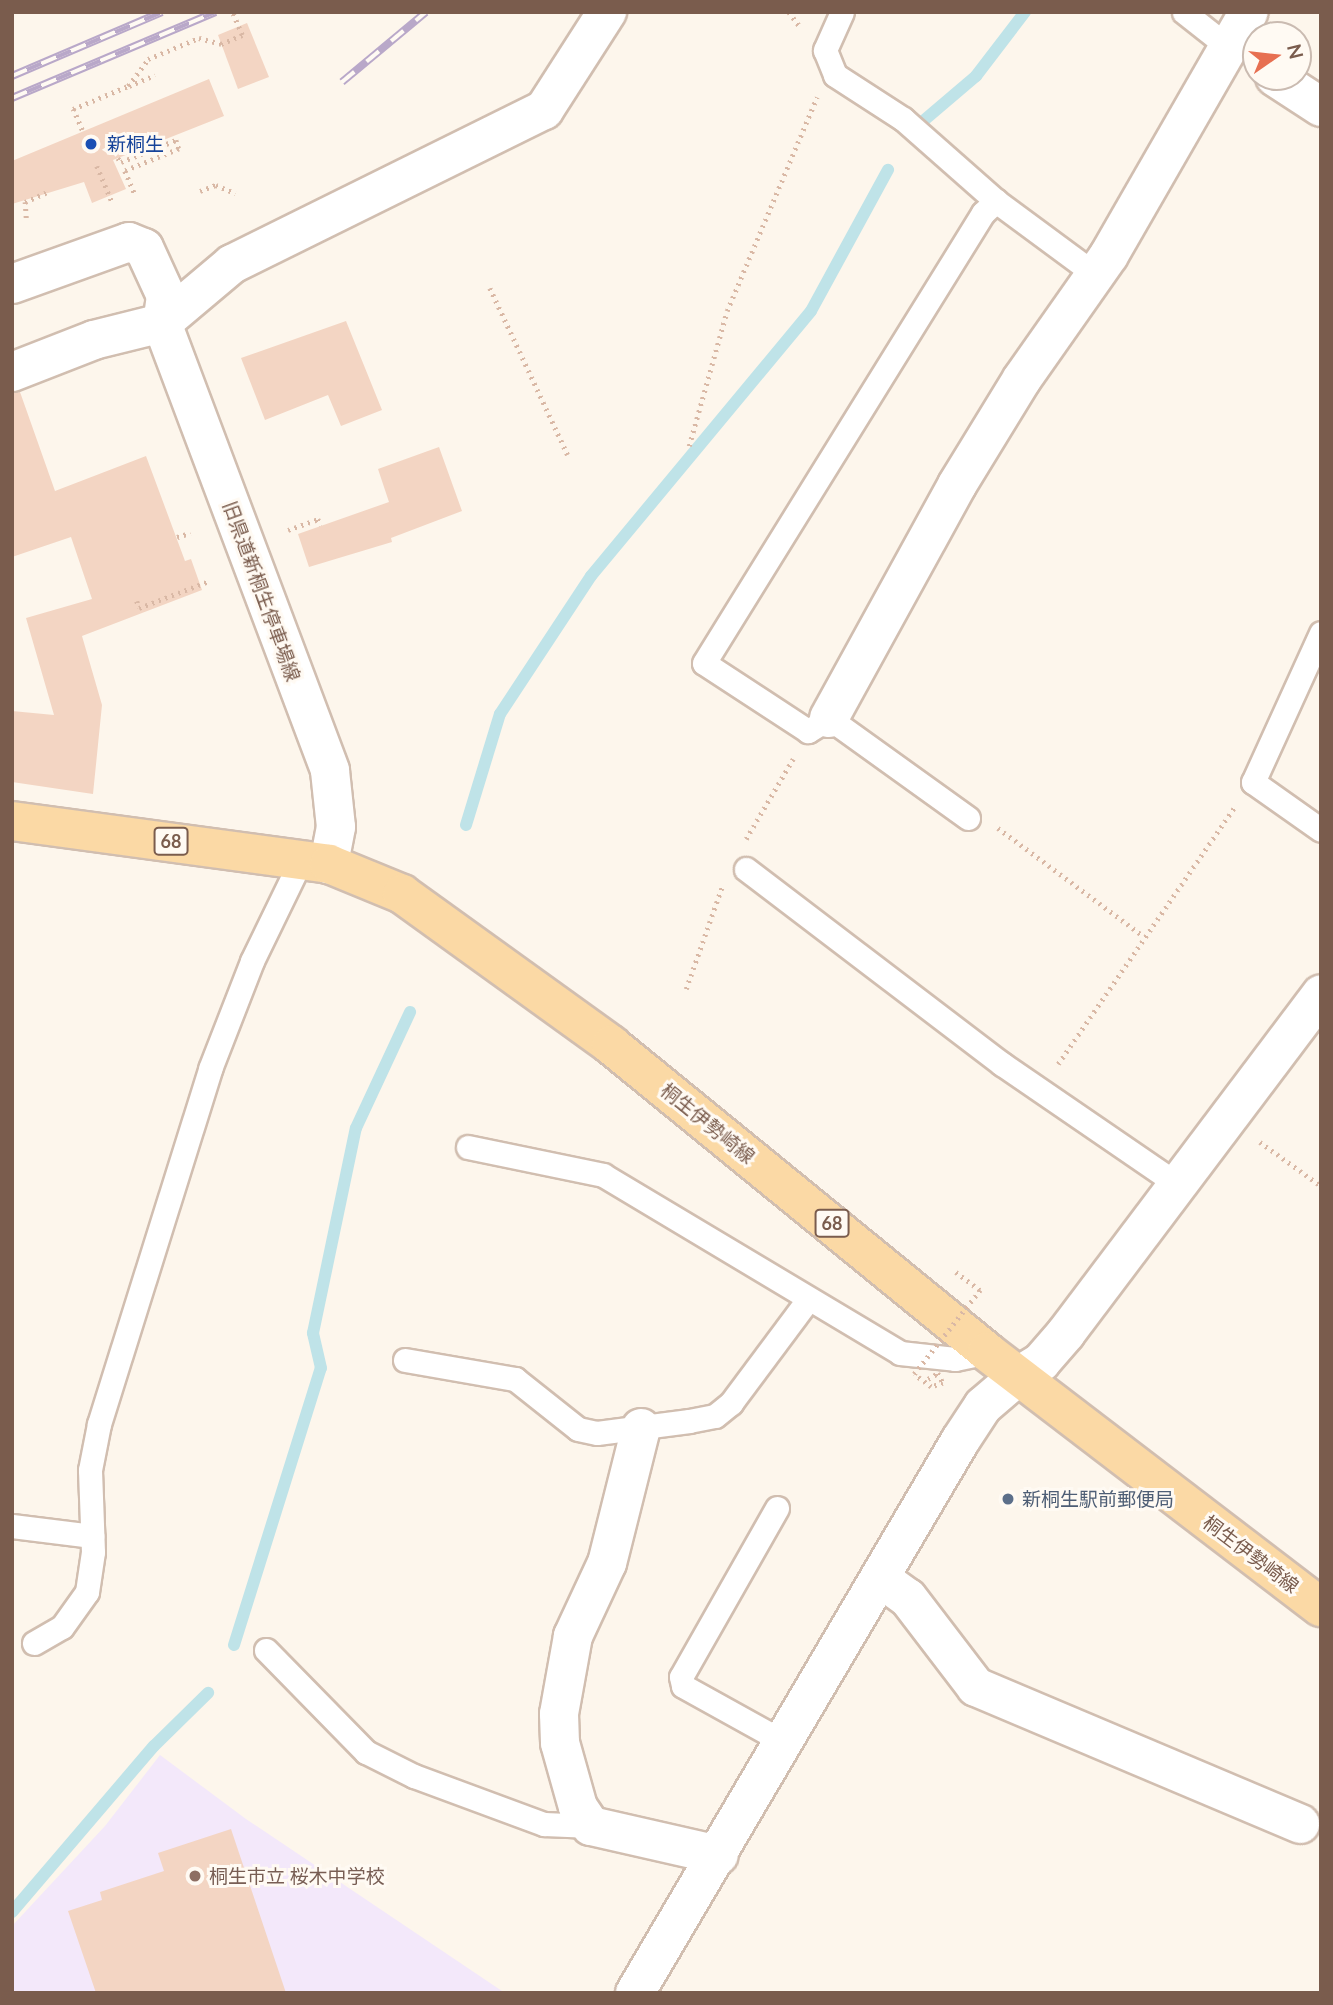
<!DOCTYPE html>
<html>
<head>
<meta charset="utf-8">
<style>
  body { margin:0 }
  #map { position:relative; width:1333px; height:2005px; overflow:hidden; background:#fdf6ec; font-family:Lato,"Noto Sans JP",sans-serif }
  div>[style] { position:absolute }
  .education>* { inset:0; background:#f3e8fa }
  .stream>* { height:12px; margin:-6px; padding:0 6px; transform-origin:6px; border-radius:6px; background:#bfe3e8 }
  .building>* { inset:0; background:#f3d5c3 }
  .path>* { height:4.5px; margin-top:-2.25px; transform-origin:0; background:repeating-linear-gradient(90deg,#d9b8a5 0 2px,transparent 0 7px) }
  .roads { filter:drop-shadow(2px 0 #d1beb0) drop-shadow(-2px 0 #d1beb0) drop-shadow(0 2px #d1beb0) drop-shadow(0 -2px #d1beb0) }
  .lane>* { height:23px; margin:-11.5px; padding:0 11.5px; transform-origin:11.5px; border-radius:11.5px; background:#fff }
  .street>* { height:38px; margin:-19px; padding:0 19px; transform-origin:19px; border-radius:19px; background:#fff }
  .secondary>* { height:38px; margin:-19px; padding:0 19px; transform-origin:19px; border-radius:19px; background:#fff }
  .primary>* { height:38px; margin:-19px; padding:0 19px; transform-origin:19px; border-radius:19px; background:#fbd9a5 }
  .rail>* { height:8px; margin-top:-4px; transform-origin:0; background:repeating-linear-gradient(90deg,#fffaf3 0 16px,#b9a8c9 0 32px); box-sizing:border-box; border-block:2px solid #b9a8c9 }
  .path-bridge>* { height:4.5px; margin-top:-2.25px; transform-origin:0; background:repeating-linear-gradient(90deg,#d9b8a5 0 2px,transparent 0 7px) }
  .dots>* { width:19px; height:19px; translate:-50% -50%; box-sizing:border-box; border:4px solid #fffaf3; border-radius:50% }
  span { translate:-50% -50%; white-space:nowrap; text-align:center; line-height:1.15; -webkit-text-stroke:6px #fffaf3; paint-order:stroke }
  .shield-label span { padding:2px 5px; background:#fffaf3; border:2px solid; border-radius:5px; -webkit-text-stroke-width:0 }
  .shield-label { font-size:18px; color:#7a5c4d; font-weight:700 }
  .transit-label { font-size:19px; color:#164399 }
  .left { translate:0 -50%; text-align:left }
  .street-label { font-size:19px; color:#7a5c4d }
  .service-label { font-size:19px; color:#4e5e75 }
  .education-label { font-size:19px; color:#785e54 }
  .frame { position:absolute; inset:0; border:14px solid #7a5c4d; pointer-events:none }
  .north { position:absolute; left:1242px; top:21px; width:70px; height:70px; box-sizing:border-box; background:#fffaf3; border:2px solid #cabbb1; border-radius:50%; rotate:76deg; font-size:19px; font-weight:700; line-height:28px; text-align:center; color:#7a5c4d }
  .north::after { content:''; display:block; margin:auto; width:24px; height:32px; background:#e76f51; clip-path:polygon(50% 0,100% 100%,50% 72%,0 100%) }
</style>
</head>
<body>
<div id="map">
  <div class="education">
    <i style="clip-path:polygon(160px 1755px,246px 1819px,505px 1993px,12px 1993px,12px 1926px,105px 1826px)"></i>
  </div>
  <div class="stream">
    <i style="left:922px;top:122px;width:71px;rotate:-40.4deg"></i>
    <i style="left:976px;top:76px;width:81px;rotate:-52.6deg"></i>
    <i style="left:466px;top:825px;width:116px;rotate:-73deg"></i>
    <i style="left:500px;top:714px;width:165px;rotate:-56.6deg"></i>
    <i style="left:591px;top:576px;width:344px;rotate:-50.3deg"></i>
    <i style="left:811px;top:311px;width:161px;rotate:-61.4deg"></i>
    <i style="left:234px;top:1645px;width:290px;rotate:-72.6deg"></i>
    <i style="left:321px;top:1368px;width:36px;rotate:-103deg"></i>
    <i style="left:313px;top:1333px;width:209px;rotate:-78.2deg"></i>
    <i style="left:356px;top:1128px;width:128px;rotate:-65deg"></i>
    <i style="left:12px;top:1912px;width:218px;rotate:-49.5deg"></i>
    <i style="left:154px;top:1746px;width:76px;rotate:-44.5deg"></i>
  </div>
  <div class="building">
    <i style="clip-path:polygon(247px 23px,269px 77px,238px 89px,218px 35px)"></i>
    <i style="clip-path:polygon(209px 79px,224px 116px,113px 160px,126px 189px,92px 203px,84px 182px,12px 204px,12px 161px)"></i>
    <i style="clip-path:polygon(346px 321px,382px 410px,341px 426px,328px 395px,265px 420px,241px 358px)"></i>
    <i style="clip-path:polygon(20px 392px,55px 491px,146px 456px,185px 561px,191px 559px,202px 590px,82px 636px,102px 705px,93px 794px,12px 782px,12px 711px,54px 715px,26px 618px,92px 599px,71px 537px,12px 557px,12px 393px)"></i>
    <i style="clip-path:polygon(439px 447px,462px 511px,391px 538px,392px 542px,309px 567px,298px 534px,389px 502px,378px 469px)"></i>
    <i style="clip-path:polygon(231px 1829px,286px 1993px,96px 1993px,68px 1911px,102px 1900px,100px 1892px,164px 1871px,158px 1853px)"></i>
  </div>
  <div class="path">
    <i style="left:789px;top:12px;width:20px;rotate:53deg"></i>
    <i style="left:129px;top:86px;width:28px;rotate:-23deg"></i>
    <i style="left:82px;top:130px;width:23px;rotate:-113deg"></i>
    <i style="left:73px;top:109px;width:60px;rotate:-22.7deg"></i>
    <i style="left:128px;top:86px;width:34px;rotate:-53deg"></i>
    <i style="left:148px;top:59px;width:55px;rotate:-22.4deg"></i>
    <i style="left:199px;top:38px;width:23px;rotate:15deg"></i>
    <i style="left:221px;top:44px;width:23px;rotate:-23deg"></i>
    <i style="left:242px;top:35px;width:25px;rotate:-113deg"></i>
    <i style="left:118px;top:158px;width:5px;rotate:53deg"></i>
    <i style="left:121px;top:162px;width:59px;rotate:-21.8deg"></i>
    <i style="left:176px;top:140px;width:9px;rotate:72deg"></i>
    <i style="left:179px;top:149px;width:58px;rotate:157.8deg"></i>
    <i style="left:125px;top:171px;width:26px;rotate:67deg"></i>
    <i style="left:97px;top:166px;width:41px;rotate:67.2deg"></i>
    <i style="left:200px;top:191px;width:17px;rotate:-21deg"></i>
    <i style="left:216px;top:185px;width:21px;rotate:23deg"></i>
    <i style="left:26px;top:218px;width:16px;rotate:-94deg"></i>
    <i style="left:25px;top:202px;width:27px;rotate:-24deg"></i>
    <i style="left:490px;top:288px;width:184px;rotate:65deg"></i>
    <i style="left:689px;top:446px;width:140px;rotate:-74.3deg"></i>
    <i style="left:727px;top:311px;width:232px;rotate:-67.2deg"></i>
    <i style="left:288px;top:530px;width:32px;rotate:-20deg"></i>
    <i style="left:318px;top:519px;width:7px;rotate:63deg"></i>
    <i style="left:177px;top:537px;width:14px;rotate:-17deg"></i>
    <i style="left:137px;top:601px;width:7px;rotate:74deg"></i>
    <i style="left:139px;top:608px;width:75px;rotate:-21.1deg"></i>
    <i style="left:998px;top:828px;width:179px;rotate:36.6deg"></i>
    <i style="left:746px;top:839px;width:93px;rotate:-59.6deg"></i>
    <i style="left:686px;top:989px;width:108px;rotate:-70.6deg"></i>
    <i style="left:1058px;top:1064px;width:313px;rotate:-55.5deg"></i>
    <i style="left:1260px;top:1142px;width:75px;rotate:35.8deg"></i>
    <i style="left:956px;top:1272px;width:30px;rotate:37deg"></i>
  </div>
  <div class="roads">
    <div class="lane">
      <i style="left:842px;top:12px;width:42px;rotate:114.1deg"></i>
      <i style="left:825px;top:50px;width:27px;rotate:68deg"></i>
      <i style="left:835px;top:75px;width:81px;rotate:32.9deg"></i>
      <i style="left:903px;top:119px;width:124px;rotate:41.4deg"></i>
      <i style="left:996px;top:201px;width:124px;rotate:36.5deg"></i>
      <i style="left:1184px;top:12px;width:55px;rotate:38.3deg"></i>
      <i style="left:1321px;top:633px;width:164px;rotate:114.5deg"></i>
      <i style="left:1253px;top:782px;width:83px;rotate:35.2deg"></i>
      <i style="left:968px;top:818px;width:171px;rotate:-144.3deg"></i>
      <i style="left:829px;top:718px;width:25px;rotate:148deg"></i>
      <i style="left:808px;top:731px;width:124px;rotate:-146.8deg"></i>
      <i style="left:704px;top:663px;width:529px;rotate:-58.2deg"></i>
      <i style="left:983px;top:213px;width:18px;rotate:-43deg"></i>
      <i style="left:746px;top:869px;width:322px;rotate:37.3deg"></i>
      <i style="left:1002px;top:1064px;width:214px;rotate:34.4deg"></i>
      <i style="left:468px;top:1147px;width:138px;rotate:11.7deg"></i>
      <i style="left:603px;top:1175px;width:346px;rotate:30.9deg"></i>
      <i style="left:900px;top:1353px;width:55px;rotate:6.2deg"></i>
      <i style="left:955px;top:1359px;width:33px;rotate:-12deg"></i>
      <i style="left:405px;top:1360px;width:112px;rotate:9.8deg"></i>
      <i style="left:515px;top:1379px;width:80px;rotate:38.4deg"></i>
      <i style="left:578px;top:1429px;width:19px;rotate:12deg"></i>
      <i style="left:597px;top:1433px;width:93px;rotate:-7.4deg"></i>
      <i style="left:689px;top:1421px;width:26px;rotate:-11deg"></i>
      <i style="left:715px;top:1416px;width:21px;rotate:-39deg"></i>
      <i style="left:731px;top:1403px;width:127px;rotate:-53.3deg"></i>
      <i style="left:777px;top:1508px;width:194px;rotate:119.6deg"></i>
      <i style="left:681px;top:1677px;width:9px;rotate:77deg"></i>
      <i style="left:683px;top:1686px;width:115px;rotate:29deg"></i>
      <i style="left:12px;top:1526px;width:81px;rotate:7.1deg"></i>
      <i style="left:34px;top:1643px;width:32px;rotate:-30deg"></i>
      <i style="left:62px;top:1627px;width:43px;rotate:-54.5deg"></i>
      <i style="left:87px;top:1592px;width:40px;rotate:-81.5deg"></i>
      <i style="left:93px;top:1552px;width:82px;rotate:-92.1deg"></i>
      <i style="left:90px;top:1470px;width:47px;rotate:-78.9deg"></i>
      <i style="left:99px;top:1424px;width:372px;rotate:-72.6deg"></i>
      <i style="left:210px;top:1069px;width:116px;rotate:-68.7deg"></i>
      <i style="left:252px;top:961px;width:112px;rotate:-64.1deg"></i>
      <i style="left:266px;top:1650px;width:143px;rotate:45.6deg"></i>
      <i style="left:366px;top:1752px;width:54px;rotate:26.6deg"></i>
      <i style="left:414px;top:1776px;width:139px;rotate:20.3deg"></i>
      <i style="left:544px;top:1824px;width:47px;rotate:2.4deg"></i>
    </div>
    <div class="street">
      <i style="left:1275px;top:77px;width:55px;rotate:33.1deg"></i>
      <i style="left:162px;top:323px;width:92px;rotate:-40.1deg"></i>
      <i style="left:232px;top:264px;width:348px;rotate:-26.3deg"></i>
      <i style="left:544px;top:110px;width:117px;rotate:-57.3deg"></i>
      <i style="left:829px;top:718px;width:266px;rotate:-61.2deg"></i>
      <i style="left:957px;top:485px;width:124px;rotate:-58.5deg"></i>
      <i style="left:1022px;top:379px;width:151px;rotate:-54.9deg"></i>
      <i style="left:1109px;top:255px;width:280px;rotate:-60.1deg"></i>
      <i style="left:1018px;top:1376px;width:27px;rotate:-31deg"></i>
      <i style="left:1041px;top:1362px;width:38px;rotate:-49deg"></i>
      <i style="left:1066px;top:1333px;width:424px;rotate:-53deg"></i>
      <i style="left:641px;top:1428px;width:139px;rotate:104.1deg"></i>
      <i style="left:607px;top:1563px;width:81px;rotate:115deg"></i>
      <i style="left:573px;top:1636px;width:79px;rotate:100.2deg"></i>
      <i style="left:559px;top:1714px;width:29px;rotate:88deg"></i>
      <i style="left:560px;top:1743px;width:66px;rotate:74.3deg"></i>
      <i style="left:578px;top:1807px;width:23px;rotate:56deg"></i>
      <i style="left:591px;top:1826px;width:131px;rotate:12.8deg"></i>
      <i style="left:880px;top:1578px;width:34px;rotate:36deg"></i>
      <i style="left:908px;top:1598px;width:112px;rotate:52.6deg"></i>
      <i style="left:976px;top:1687px;width:352px;rotate:22.9deg"></i>
    </div>
    <div class="secondary">
      <i style="left:12px;top:284px;width:124px;rotate:-19.7deg"></i>
      <i style="left:129px;top:242px;width:16px;rotate:22deg"></i>
      <i style="left:144px;top:248px;width:53px;rotate:65.4deg"></i>
      <i style="left:166px;top:296px;width:27px;rotate:98deg"></i>
      <i style="left:162px;top:323px;width:70px;rotate:166deg"></i>
      <i style="left:94px;top:340px;width:88px;rotate:158.7deg"></i>
      <i style="left:162px;top:323px;width:478px;rotate:69.4deg"></i>
      <i style="left:330px;top:771px;width:56px;rotate:83.9deg"></i>
      <i style="left:336px;top:827px;width:38px;rotate:101deg"></i>
      <i style="left:635px;top:1993px;width:641px;rotate:-59.51deg"></i>
      <i style="left:960px;top:1441px;width:42px;rotate:-56.7deg"></i>
      <i style="left:983px;top:1406px;width:46px;rotate:-40.6deg"></i>
    </div>
    <div class="primary">
      <i style="left:12px;top:821px;width:320px;rotate:7.7deg"></i>
      <i style="left:329px;top:864px;width:79px;rotate:22.3deg"></i>
      <i style="left:402px;top:894px;width:258px;rotate:35.8deg"></i>
      <i style="left:611px;top:1045px;width:485px;rotate:39.2deg"></i>
      <i style="left:987px;top:1352px;width:420px;rotate:37.4deg"></i>
    </div>
  </div>
  <div class="rail">
    <i style="left:12px;top:76px;width:163px;rotate:-23.1deg"></i>
    <i style="left:342px;top:82px;width:109px;rotate:-39.8deg"></i>
    <i style="left:12px;top:98px;width:221px;rotate:-22.9deg"></i>
  </div>
  <div class="path-bridge">
    <i style="left:928px;top:1379px;width:12px;rotate:-31deg"></i>
    <i style="left:938px;top:1373px;width:11px;rotate:63deg"></i>
    <i style="left:943px;top:1383px;width:13px;rotate:162deg"></i>
    <i style="left:931px;top:1387px;width:21px;rotate:-143deg"></i>
    <i style="left:914px;top:1374px;width:107px;rotate:-51.8deg"></i>
  </div>
  <div class="dots">
    <i style="left:91px;top:144px;background:#1a4fb4"></i>
    <i style="left:1008px;top:1499px;background:#5c6f8a"></i>
    <i style="left:195px;top:1876px;background:#8d6e63"></i>
  </div>
  <div class="shield-label">
    <span style="left:171px;top:841px">68</span>
    <span style="left:832px;top:1223px">68</span>
  </div>
  <div class="transit-label">
    <span class="left" style="left:107px;top:144px">新桐生</span>
  </div>
  <div class="street-label">
    <span style="left:262px;top:591px;rotate:70deg">旧県道新桐生停車場線</span>
    <span style="left:708px;top:1123px;rotate:39deg">桐生伊勢崎線</span>
    <span style="left:1251px;top:1554px;rotate:37deg">桐生伊勢崎線</span>
  </div>
  <div class="service-label">
    <span class="left" style="left:1022px;top:1499px">新桐生駅前郵便局</span>
  </div>
  <div class="education-label">
    <span class="left" style="left:209px;top:1876px">桐生市立 桜木中学校</span>
  </div>
  <div class="frame"></div>
  <div class="north">N</div>
</div>
</body>
</html>
